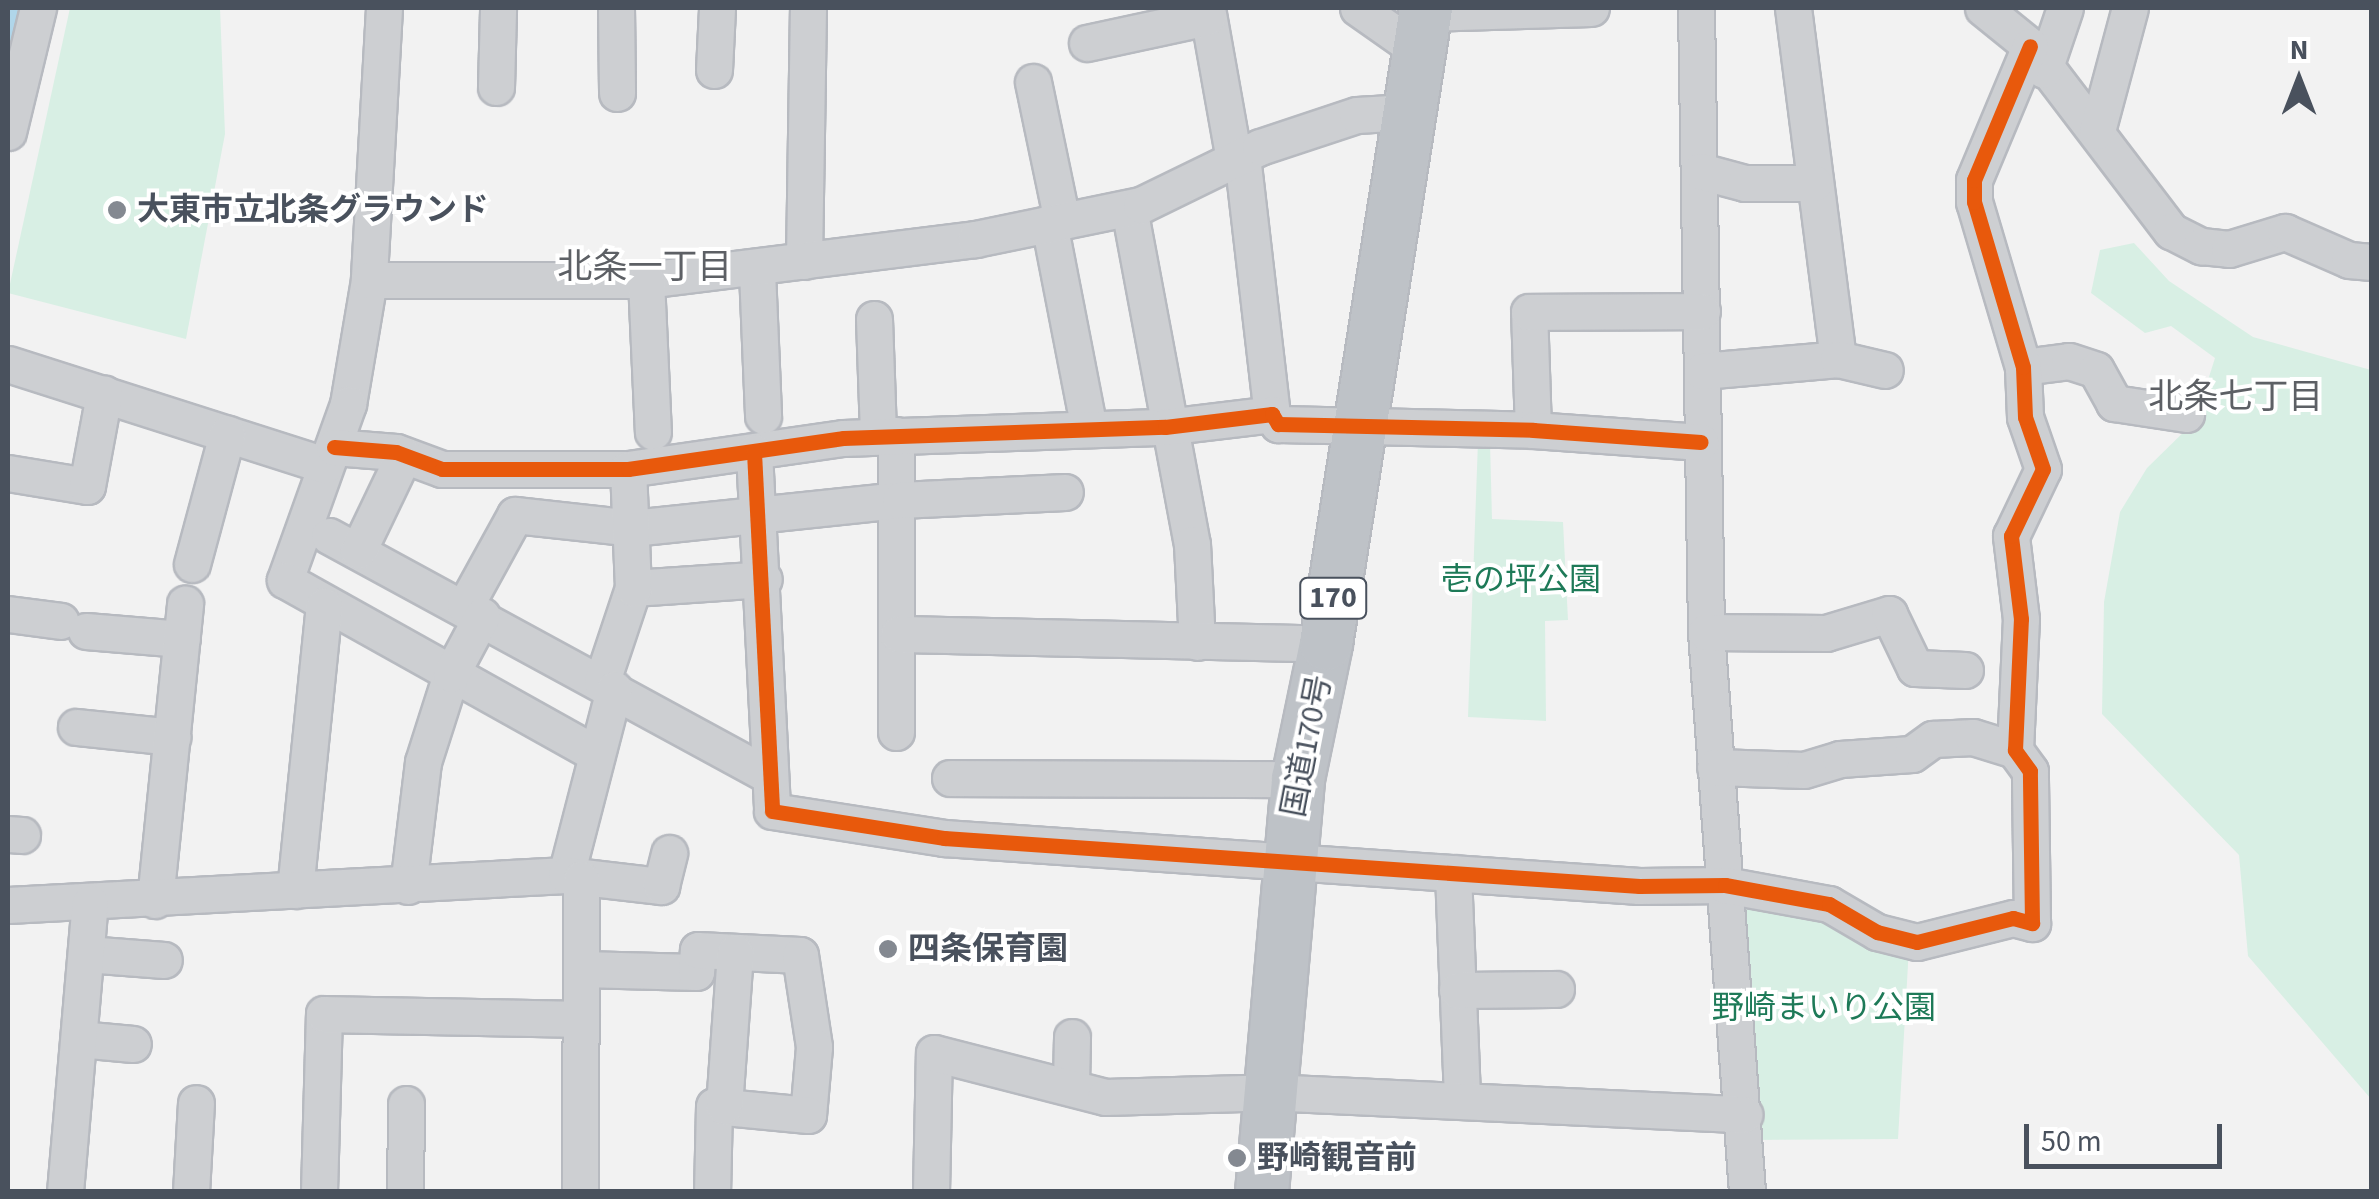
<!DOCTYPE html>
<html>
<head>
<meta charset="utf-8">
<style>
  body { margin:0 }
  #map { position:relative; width:2379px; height:1199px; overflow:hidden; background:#f2f2f2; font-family:"Source Sans 3","Noto Sans JP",sans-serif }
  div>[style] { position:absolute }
  .green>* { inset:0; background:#d8efe4 }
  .river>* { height:48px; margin:-24px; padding:0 24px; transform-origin:24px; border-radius:24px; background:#b0d6ea }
  .roads { filter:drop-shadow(2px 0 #b7bac0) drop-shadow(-2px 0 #b7bac0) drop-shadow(0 2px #b7bac0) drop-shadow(0 -2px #b7bac0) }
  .minor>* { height:35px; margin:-17.5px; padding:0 17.5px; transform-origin:17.5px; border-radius:17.5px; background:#cdcfd2 }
  .highway>* { height:52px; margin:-26px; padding:0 26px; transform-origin:26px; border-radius:26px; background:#bec2c7 }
  .cycleway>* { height:15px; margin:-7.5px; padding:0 7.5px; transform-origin:7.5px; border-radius:7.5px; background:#e8590c }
  .dots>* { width:28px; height:28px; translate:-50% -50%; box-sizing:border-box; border:5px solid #fff; border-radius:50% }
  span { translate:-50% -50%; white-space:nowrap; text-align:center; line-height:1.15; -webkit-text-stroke:8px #fff; paint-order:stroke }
  .shield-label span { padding:2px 8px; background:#fff; border:2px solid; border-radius:8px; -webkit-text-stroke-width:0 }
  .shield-label { font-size:30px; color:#49515d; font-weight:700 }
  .poi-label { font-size:32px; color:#49515d; font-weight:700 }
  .left { translate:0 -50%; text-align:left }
  .park-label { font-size:32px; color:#1e7a58 }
  .street-label { font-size:32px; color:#49515d }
  .neighbourhood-label { font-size:35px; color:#5d6065 }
  .frame { position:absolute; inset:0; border:10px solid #49515d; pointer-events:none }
  .north { position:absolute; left:2249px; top:30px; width:100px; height:100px; -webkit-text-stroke:8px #fff; paint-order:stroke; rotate:0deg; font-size:28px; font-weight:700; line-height:40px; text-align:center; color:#49515d }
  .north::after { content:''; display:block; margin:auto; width:35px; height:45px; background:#49515d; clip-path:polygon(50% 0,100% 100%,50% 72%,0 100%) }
  .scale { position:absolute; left:2024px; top:1124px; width:198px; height:45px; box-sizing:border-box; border:5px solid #49515d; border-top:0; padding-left:12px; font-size:30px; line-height:35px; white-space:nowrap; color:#49515d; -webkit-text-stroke:8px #fff; paint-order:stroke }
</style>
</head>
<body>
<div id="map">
  <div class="green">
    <i style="clip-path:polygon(70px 8px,220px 8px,225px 134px,186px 339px,8px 293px)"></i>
    <i style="clip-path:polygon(2134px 243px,2169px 281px,2253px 337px,2371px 370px,2371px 1099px,2248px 956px,2239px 855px,2102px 714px,2104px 602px,2120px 512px,2147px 468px,2195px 421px,2215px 358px,2171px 326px,2145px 333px,2091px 293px,2100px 250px)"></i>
    <i style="clip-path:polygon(1478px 441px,1490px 442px,1492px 519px,1563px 522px,1568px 620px,1545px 621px,1546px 721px,1468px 717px)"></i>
    <i style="clip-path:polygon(1732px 900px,1775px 903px,1909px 947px,1898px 1139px,1752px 1140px)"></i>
  </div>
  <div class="river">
    <i style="left:8px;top:37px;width:30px;rotate:-76deg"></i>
  </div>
  <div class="roads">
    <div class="minor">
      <i style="left:384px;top:8px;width:272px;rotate:93.2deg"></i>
      <i style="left:369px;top:280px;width:126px;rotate:99.6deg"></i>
      <i style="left:348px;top:404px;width:187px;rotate:109.7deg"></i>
      <i style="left:285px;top:580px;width:356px;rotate:29.2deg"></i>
      <i style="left:616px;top:8px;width:85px;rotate:89.3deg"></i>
      <i style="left:1207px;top:8px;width:153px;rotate:79.9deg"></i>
      <i style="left:1358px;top:8px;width:73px;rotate:35deg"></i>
      <i style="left:1696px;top:8px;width:624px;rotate:89.08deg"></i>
      <i style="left:1706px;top:632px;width:561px;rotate:85.81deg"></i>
      <i style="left:1793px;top:8px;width:354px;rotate:82.7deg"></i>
      <i style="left:1983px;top:8px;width:60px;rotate:39deg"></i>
      <i style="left:2030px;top:46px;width:233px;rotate:52.7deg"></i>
      <i style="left:2171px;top:231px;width:34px;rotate:27deg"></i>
      <i style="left:2201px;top:246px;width:28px;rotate:6deg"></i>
      <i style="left:2229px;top:249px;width:59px;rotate:-16.9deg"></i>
      <i style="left:2285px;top:232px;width:70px;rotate:23.6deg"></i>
      <i style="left:2349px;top:260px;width:23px;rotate:5deg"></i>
      <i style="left:1425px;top:13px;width:166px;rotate:-1.7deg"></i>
      <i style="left:1087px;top:43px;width:123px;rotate:-12.2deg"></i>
      <i style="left:714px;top:70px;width:62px;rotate:-87.2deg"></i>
      <i style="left:2044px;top:70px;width:65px;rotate:-71.3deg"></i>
      <i style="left:1033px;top:82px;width:142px;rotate:78.2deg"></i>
      <i style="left:496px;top:87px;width:79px;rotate:-88.5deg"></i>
      <i style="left:2097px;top:131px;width:127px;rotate:-75deg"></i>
      <i style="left:8px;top:132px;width:128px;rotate:-76.4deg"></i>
      <i style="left:1242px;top:156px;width:260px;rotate:83.4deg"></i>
      <i style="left:1700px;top:171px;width:47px;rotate:14.9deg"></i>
      <i style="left:1745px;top:183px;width:69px"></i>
      <i style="left:1129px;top:208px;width:342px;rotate:79.4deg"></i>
      <i style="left:1192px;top:544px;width:98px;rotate:87.1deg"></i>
      <i style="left:1049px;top:223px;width:209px;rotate:79deg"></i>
      <i style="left:804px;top:261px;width:253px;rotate:-89.1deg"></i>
      <i style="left:757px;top:271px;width:145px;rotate:87.6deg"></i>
      <i style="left:369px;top:280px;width:277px"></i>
      <i style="left:646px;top:280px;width:332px;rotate:-7.1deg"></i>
      <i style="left:975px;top:239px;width:169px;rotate:-11.6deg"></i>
      <i style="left:1141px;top:205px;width:132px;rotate:-26deg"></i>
      <i style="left:1260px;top:147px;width:102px;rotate:-18.3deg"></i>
      <i style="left:1357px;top:115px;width:50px;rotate:-3.4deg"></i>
      <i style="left:646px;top:280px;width:152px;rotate:87.4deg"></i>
      <i style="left:874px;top:319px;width:116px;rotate:88deg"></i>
      <i style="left:8px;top:364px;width:333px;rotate:17.7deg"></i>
      <i style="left:2023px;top:367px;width:46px;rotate:-7.4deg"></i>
      <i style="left:2069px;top:361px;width:28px;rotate:18deg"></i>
      <i style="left:2096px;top:370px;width:38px;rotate:61deg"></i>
      <i style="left:2114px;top:403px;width:73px;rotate:8.7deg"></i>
      <i style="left:1702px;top:371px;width:137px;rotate:-5deg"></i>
      <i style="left:1838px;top:359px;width:48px;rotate:13.2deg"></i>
      <i style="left:1533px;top:430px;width:118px;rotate:-91.9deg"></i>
      <i style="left:1529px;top:312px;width:173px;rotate:-0.3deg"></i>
      <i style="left:896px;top:435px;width:297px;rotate:90deg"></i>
      <i style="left:334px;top:447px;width:62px;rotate:4.6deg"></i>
      <i style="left:396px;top:452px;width:49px;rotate:20.3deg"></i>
      <i style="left:442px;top:469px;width:186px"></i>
      <i style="left:628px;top:469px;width:217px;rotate:-8.2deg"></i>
      <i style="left:843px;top:438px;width:322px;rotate:-2deg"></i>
      <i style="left:1165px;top:427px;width:108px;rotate:-6.9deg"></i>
      <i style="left:1272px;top:414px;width:12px;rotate:59deg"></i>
      <i style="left:1278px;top:424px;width:255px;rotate:1.3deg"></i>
      <i style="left:1533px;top:430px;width:168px;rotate:4.1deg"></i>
      <i style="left:754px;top:452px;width:359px;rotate:87.1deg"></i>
      <i style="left:772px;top:811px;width:174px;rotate:8.9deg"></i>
      <i style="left:944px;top:838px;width:697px;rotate:3.95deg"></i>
      <i style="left:1639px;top:886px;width:86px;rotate:-0.7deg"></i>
      <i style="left:1725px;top:885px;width:106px;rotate:10.4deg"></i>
      <i style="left:1829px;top:904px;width:56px;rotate:30.3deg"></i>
      <i style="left:1877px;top:932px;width:41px;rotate:14deg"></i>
      <i style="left:1917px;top:942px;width:99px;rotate:-14deg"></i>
      <i style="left:2013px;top:918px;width:20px;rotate:15deg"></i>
      <i style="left:2032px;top:923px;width:152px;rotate:-90.8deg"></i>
      <i style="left:2030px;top:771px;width:26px;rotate:-126deg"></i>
      <i style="left:2015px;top:750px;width:131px;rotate:-87.4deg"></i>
      <i style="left:2021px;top:619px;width:84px;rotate:-96.9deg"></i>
      <i style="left:2011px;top:536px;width:74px;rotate:-64.5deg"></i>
      <i style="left:2043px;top:469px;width:55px;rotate:-109.1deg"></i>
      <i style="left:2025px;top:417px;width:50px;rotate:-92.3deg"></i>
      <i style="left:2023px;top:367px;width:172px;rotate:-106.5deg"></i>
      <i style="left:1974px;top:202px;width:22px;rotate:-90deg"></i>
      <i style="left:1974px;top:180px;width:145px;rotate:-67.3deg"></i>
      <i style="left:8px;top:473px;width:80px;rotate:9.3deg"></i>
      <i style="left:87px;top:486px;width:94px;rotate:-79.5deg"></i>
      <i style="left:329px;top:536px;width:502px;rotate:28.56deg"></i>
      <i style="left:358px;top:551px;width:106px;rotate:-64.4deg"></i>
      <i style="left:192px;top:564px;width:135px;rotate:-74.9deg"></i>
      <i style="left:633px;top:588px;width:131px;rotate:-3.9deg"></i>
      <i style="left:465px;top:606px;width:104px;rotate:-61.2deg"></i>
      <i style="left:515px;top:515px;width:118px;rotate:6.3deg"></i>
      <i style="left:632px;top:528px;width:269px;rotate:-6deg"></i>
      <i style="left:900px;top:500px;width:165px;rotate:-2.8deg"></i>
      <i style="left:8px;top:614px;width:53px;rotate:7.5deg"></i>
      <i style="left:86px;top:631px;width:96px;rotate:4.8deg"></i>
      <i style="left:1706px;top:632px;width:120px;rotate:0.5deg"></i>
      <i style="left:1826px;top:633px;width:66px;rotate:-16.8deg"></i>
      <i style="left:1889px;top:614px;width:60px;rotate:64.3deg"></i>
      <i style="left:1915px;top:668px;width:50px;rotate:2.3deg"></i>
      <i style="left:898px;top:634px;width:428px;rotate:1.3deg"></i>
      <i style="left:602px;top:681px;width:98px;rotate:-71.6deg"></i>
      <i style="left:633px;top:588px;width:119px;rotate:-92.4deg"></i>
      <i style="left:76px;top:727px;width:97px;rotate:5.9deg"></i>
      <i style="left:1715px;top:767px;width:89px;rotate:1.9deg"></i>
      <i style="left:1804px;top:770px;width:38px;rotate:-17deg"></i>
      <i style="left:1840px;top:759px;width:72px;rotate:-4deg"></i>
      <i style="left:1912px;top:754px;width:26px;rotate:-36deg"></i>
      <i style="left:1933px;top:739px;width:40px;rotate:-2.9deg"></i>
      <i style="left:1973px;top:737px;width:44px;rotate:17.2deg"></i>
      <i style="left:950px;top:778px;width:348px;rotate:0.2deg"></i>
      <i style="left:8px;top:834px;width:14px;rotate:4deg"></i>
      <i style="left:1453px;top:873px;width:226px;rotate:87.7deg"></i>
      <i style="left:566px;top:875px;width:192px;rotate:-75.5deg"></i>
      <i style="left:408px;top:886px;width:125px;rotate:-83.1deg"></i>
      <i style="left:423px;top:762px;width:92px;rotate:-72.3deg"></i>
      <i style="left:451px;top:674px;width:66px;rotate:-61.9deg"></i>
      <i style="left:295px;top:890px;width:286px;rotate:-84.2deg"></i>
      <i style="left:155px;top:900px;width:298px;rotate:-84.2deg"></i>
      <i style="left:8px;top:905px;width:559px;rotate:-3.08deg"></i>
      <i style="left:566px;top:875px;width:96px;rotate:6.6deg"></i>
      <i style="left:661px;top:886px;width:34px;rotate:-76deg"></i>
      <i style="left:86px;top:954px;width:78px;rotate:4.4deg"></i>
      <i style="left:581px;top:969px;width:115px;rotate:1.5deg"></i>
      <i style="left:696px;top:972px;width:22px;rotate:-85deg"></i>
      <i style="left:698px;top:950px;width:102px;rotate:2.8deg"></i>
      <i style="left:800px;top:955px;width:93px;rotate:81.3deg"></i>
      <i style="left:814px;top:1047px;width:68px;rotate:95deg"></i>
      <i style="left:808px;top:1115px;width:94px;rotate:-174.5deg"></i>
      <i style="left:714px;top:1106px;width:86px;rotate:91.3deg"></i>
      <i style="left:1457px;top:990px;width:99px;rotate:-0.6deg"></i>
      <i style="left:79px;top:1039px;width:54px;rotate:5.3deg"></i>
      <i style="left:1071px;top:1085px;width:48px;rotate:-88.8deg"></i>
      <i style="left:724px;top:1106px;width:154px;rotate:-85.9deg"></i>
      <i style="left:65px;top:1192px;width:290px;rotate:-85.1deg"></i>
      <i style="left:191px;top:1192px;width:89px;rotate:-86.8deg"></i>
      <i style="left:319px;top:1192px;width:178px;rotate:-88.4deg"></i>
      <i style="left:324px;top:1014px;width:257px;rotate:1.1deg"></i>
      <i style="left:405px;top:1192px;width:88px;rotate:-89.3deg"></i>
      <i style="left:580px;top:1192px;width:313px;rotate:-89.8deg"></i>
      <i style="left:931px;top:1192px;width:139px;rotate:-88.8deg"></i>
      <i style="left:934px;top:1053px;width:177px;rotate:14.4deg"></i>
      <i style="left:1105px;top:1097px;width:164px;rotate:-1.7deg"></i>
      <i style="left:1269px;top:1092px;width:476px;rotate:2.7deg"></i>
    </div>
    <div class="highway">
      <i style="left:1262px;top:1192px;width:415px;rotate:-85deg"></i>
      <i style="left:1298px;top:779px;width:138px;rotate:-78.3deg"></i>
      <i style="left:1326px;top:644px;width:644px;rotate:-81.06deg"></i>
    </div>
  </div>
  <div class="cycleway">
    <i style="left:334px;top:447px;width:62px;rotate:4.6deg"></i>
    <i style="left:396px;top:452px;width:49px;rotate:20.3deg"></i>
    <i style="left:442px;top:469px;width:186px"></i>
    <i style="left:628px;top:469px;width:217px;rotate:-8.2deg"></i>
    <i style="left:843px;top:438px;width:322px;rotate:-2deg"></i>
    <i style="left:1165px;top:427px;width:108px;rotate:-6.9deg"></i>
    <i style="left:1272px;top:414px;width:12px;rotate:59deg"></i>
    <i style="left:1278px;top:424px;width:255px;rotate:1.3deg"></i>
    <i style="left:1533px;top:430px;width:168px;rotate:4.1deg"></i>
    <i style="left:754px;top:452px;width:359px;rotate:87.1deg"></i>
    <i style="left:772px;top:811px;width:174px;rotate:8.9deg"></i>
    <i style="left:944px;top:838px;width:697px;rotate:3.95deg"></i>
    <i style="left:1639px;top:886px;width:86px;rotate:-0.7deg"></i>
    <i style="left:1725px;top:885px;width:106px;rotate:10.4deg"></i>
    <i style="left:1829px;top:904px;width:56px;rotate:30.3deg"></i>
    <i style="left:1877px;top:932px;width:41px;rotate:14deg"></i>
    <i style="left:1917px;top:942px;width:99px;rotate:-14deg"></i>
    <i style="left:2013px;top:918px;width:20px;rotate:15deg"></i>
    <i style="left:2032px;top:923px;width:152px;rotate:-90.8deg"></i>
    <i style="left:2030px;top:771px;width:26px;rotate:-126deg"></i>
    <i style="left:2015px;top:750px;width:131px;rotate:-87.4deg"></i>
    <i style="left:2021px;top:619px;width:84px;rotate:-96.9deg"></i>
    <i style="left:2011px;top:536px;width:74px;rotate:-64.5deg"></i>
    <i style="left:2043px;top:469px;width:55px;rotate:-109.1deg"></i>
    <i style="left:2025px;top:417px;width:50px;rotate:-92.3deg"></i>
    <i style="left:2023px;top:367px;width:172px;rotate:-106.5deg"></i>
    <i style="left:1974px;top:202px;width:22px;rotate:-90deg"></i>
    <i style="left:1974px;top:180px;width:145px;rotate:-67.3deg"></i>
  </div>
  <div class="dots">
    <i style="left:117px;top:210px;background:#848991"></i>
    <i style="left:888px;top:949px;background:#848991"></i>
    <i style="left:1237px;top:1158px;background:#848991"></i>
  </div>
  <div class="shield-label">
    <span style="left:1333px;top:598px">170</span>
  </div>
  <div class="poi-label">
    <span class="left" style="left:137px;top:210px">大東市立北条グラウンド</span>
    <span class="left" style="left:908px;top:949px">四条保育園</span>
    <span class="left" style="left:1257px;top:1158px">野崎観音前</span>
  </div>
  <div class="park-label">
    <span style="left:1521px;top:580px">壱の坪公園</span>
    <span style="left:1824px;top:1008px">野崎まいり公園</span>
  </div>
  <div class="street-label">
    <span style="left:1307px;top:746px;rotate:-79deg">国道170号</span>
  </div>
  <div class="neighbourhood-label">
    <span style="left:645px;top:267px">北条一丁目</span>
    <span style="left:2236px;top:397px">北条七丁目</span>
  </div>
  <div class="frame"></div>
  <div class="north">N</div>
  <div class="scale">50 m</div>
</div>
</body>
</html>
